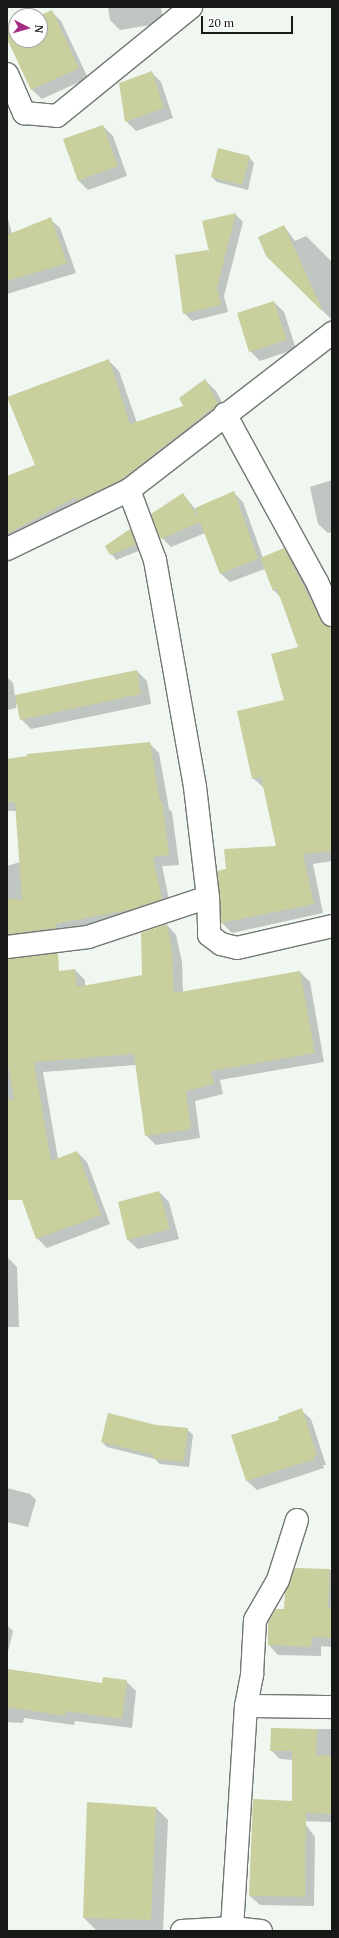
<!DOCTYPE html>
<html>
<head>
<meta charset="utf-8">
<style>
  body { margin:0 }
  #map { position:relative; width:339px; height:1938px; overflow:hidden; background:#eff7f0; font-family:"PT Serif",serif }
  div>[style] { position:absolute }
  .shadow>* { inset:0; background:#0003 }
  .building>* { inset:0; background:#c9cf9d }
  .roads { filter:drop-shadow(1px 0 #717771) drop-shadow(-1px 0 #717771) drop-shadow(0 1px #717771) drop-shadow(0 -1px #717771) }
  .street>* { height:22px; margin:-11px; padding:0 11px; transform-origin:11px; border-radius:11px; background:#fff }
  span { translate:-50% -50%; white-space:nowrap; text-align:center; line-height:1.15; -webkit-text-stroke:3.5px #fff; paint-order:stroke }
  .frame { position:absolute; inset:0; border:8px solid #171917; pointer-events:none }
  .north { position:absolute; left:8px; top:8px; width:40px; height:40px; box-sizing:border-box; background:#fff; border:1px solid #a2a3a2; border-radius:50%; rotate:96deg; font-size:11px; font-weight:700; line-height:16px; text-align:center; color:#171917 }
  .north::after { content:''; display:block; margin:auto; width:14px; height:18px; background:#a42d85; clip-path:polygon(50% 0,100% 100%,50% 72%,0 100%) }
  .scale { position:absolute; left:201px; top:16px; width:92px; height:18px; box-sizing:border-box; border:2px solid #171917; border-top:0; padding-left:5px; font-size:12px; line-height:14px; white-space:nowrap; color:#171917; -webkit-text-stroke:3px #fff; paint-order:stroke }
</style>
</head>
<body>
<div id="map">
  <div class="shadow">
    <i style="clip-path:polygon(108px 7px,161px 7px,163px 23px,120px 30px,110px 20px)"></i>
    <i style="clip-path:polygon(51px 11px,61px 21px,88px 78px,42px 99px,32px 90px,7px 33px,16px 28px,16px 40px,40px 40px)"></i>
    <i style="clip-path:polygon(151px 72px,161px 82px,173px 118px,136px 131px,126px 121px)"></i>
    <i style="clip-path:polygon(103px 126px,113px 136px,127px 176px,88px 190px,78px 180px)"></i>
    <i style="clip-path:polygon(249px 157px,254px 163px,248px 190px,217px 182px,212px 177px)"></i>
    <i style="clip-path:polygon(235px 214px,243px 222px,224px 296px,228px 312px,192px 321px,184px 313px,207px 251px,210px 254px)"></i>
    <i style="clip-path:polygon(7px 215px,12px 234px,50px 219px,60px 228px,76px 273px,7px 294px)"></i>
    <i style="clip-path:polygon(284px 226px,295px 241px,306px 236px,332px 262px,332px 320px,267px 255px)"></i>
    <i style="clip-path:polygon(274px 302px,284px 312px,296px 349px,260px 361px,250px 351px)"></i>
    <i style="clip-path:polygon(108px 360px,119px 371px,137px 423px,185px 406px,205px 380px,216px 391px,229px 415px,134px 490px,7px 551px,7px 477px,36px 465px)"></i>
    <i style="clip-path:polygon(332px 480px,332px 532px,328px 533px,318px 524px,310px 487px)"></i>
    <i style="clip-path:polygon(234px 493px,243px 502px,263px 558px,284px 550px,294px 559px,332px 631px,332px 861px,313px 864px,323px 913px,232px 933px,222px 923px,219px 872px,277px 846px,264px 788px,253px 778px,285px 701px,299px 648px,281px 598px,274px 590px,265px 569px,230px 582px,220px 573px,205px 533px,171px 547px,162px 538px,183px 494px,195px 509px)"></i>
    <i style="clip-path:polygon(130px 530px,135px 535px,141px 550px,116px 560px,106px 546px)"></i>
    <i style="clip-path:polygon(137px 671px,147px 681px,151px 704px,31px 729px,21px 719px,17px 699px,16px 708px,7px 710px,7px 677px,13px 683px,15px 696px)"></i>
    <i style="clip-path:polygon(149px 743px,159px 753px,169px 809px,172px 812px,179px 865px,162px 866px,171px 909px,143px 918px,7px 937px,7px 866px,20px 862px,16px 811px,7px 811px,7px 760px)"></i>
    <i style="clip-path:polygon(167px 925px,176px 935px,182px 962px,183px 993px,300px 972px,310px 982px,324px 1062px,220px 1080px,223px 1094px,195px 1101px,200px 1138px,156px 1145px,146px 1135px,136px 1065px,43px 1072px,58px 1159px,77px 1152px,87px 1162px,110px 1224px,47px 1248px,37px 1238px,7px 1157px,7px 986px,75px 970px,85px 980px,85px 986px,143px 976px)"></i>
    <i style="clip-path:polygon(159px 1192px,169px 1202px,179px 1239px,138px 1249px,128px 1240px)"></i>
    <i style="clip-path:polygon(7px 1257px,17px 1267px,19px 1327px,7px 1327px)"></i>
    <i style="clip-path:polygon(301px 1410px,311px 1419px,326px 1465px,323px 1465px,324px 1468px,257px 1490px,247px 1481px,233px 1436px,280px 1420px)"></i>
    <i style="clip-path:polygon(156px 1426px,187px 1429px,193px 1435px,189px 1467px,160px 1464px,155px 1459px,107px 1447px,102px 1442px)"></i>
    <i style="clip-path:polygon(7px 1488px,30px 1494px,36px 1500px,28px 1527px,7px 1522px)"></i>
    <i style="clip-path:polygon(296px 1569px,332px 1570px,332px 1647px,321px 1646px,321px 1656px,278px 1655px,269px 1645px,285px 1610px)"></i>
    <i style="clip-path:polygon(7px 1625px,13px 1631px,7px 1656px)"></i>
    <i style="clip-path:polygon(7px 1669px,103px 1684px,126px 1681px,136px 1691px,132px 1728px,75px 1721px,74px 1725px,24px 1718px,23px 1723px,7px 1722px)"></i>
    <i style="clip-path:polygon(272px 1729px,332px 1729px,332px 1822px,303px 1821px,315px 1837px,314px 1906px,260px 1905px,250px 1896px,293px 1802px,293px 1760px,280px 1759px,271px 1750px)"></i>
    <i style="clip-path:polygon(88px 1803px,156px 1808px,168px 1820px,163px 1931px,96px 1930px,84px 1918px)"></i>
  </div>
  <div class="building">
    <i style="clip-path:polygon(52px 10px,79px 68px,31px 90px,7px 39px,7px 31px,16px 27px,16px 40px,40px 40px,39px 16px)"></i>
    <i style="clip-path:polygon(152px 71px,164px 108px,125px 122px,119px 83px)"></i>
    <i style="clip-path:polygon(103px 125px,118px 166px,78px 181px,63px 139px)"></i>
    <i style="clip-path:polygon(218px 148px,250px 156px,242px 185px,211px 177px)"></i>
    <i style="clip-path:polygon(236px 213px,217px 288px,221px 305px,183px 314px,175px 255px,208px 250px,213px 270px,202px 221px)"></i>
    <i style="clip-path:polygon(51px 217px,67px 263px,7px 281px,7px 235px)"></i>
    <i style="clip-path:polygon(284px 225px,322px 309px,321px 310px,266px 256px,258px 237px)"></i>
    <i style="clip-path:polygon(274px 301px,287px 340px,249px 352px,237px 313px)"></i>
    <i style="clip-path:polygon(109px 359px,130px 424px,183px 406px,179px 398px,205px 379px,218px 404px,122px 479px,77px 501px,76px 497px,7px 534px,7px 476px,35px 465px,7px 397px)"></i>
    <i style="clip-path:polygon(234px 491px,258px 559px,220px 574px,200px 522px,161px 539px,159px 536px,151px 514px,183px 493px,199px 519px,195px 508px)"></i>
    <i style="clip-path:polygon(130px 529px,136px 545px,110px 555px,105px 546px)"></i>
    <i style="clip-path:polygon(284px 548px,321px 620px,325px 625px,332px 627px,332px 851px,303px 854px,314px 904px,221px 923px,217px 871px,226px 869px,224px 849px,276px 846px,261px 777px,252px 779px,237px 711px,284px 700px,271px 654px,298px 647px,277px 589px,273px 591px,260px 558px)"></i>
    <i style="clip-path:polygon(137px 670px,141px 694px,20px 720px,15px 695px)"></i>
    <i style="clip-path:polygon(150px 742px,160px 801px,162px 801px,169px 855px,153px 857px,162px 899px,133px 909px,56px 924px,56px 928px,7px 934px,7px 898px,22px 900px,15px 802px,7px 802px,7px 759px,27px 756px,27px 754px)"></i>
    <i style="clip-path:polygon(167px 924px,172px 951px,174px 993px,300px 971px,315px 1053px,211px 1071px,214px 1084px,186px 1091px,191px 1129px,145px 1136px,134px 1054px,34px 1062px,51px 1161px,77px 1151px,101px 1215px,36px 1239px,22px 1200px,7px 1200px,7px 1099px,14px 1100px,7px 1058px,7px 959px,58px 953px,59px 971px,75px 969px,77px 987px,142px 975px,141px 933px)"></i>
    <i style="clip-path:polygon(159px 1191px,170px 1229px,127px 1240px,118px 1202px)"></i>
    <i style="clip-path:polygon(302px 1408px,317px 1455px,314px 1456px,315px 1459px,246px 1481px,231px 1435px,279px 1420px,278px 1417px)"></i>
    <i style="clip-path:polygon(108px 1413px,156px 1425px,188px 1428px,184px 1462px,154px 1459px,154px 1455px,101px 1442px)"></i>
    <i style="clip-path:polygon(295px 1568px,330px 1569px,328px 1608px,332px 1609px,332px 1638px,312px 1637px,311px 1647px,268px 1645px,268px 1622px,276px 1609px,284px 1609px,285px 1592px)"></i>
    <i style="clip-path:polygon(7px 1669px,102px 1683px,103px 1677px,127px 1680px,122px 1719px,65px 1711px,65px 1716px,7px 1707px)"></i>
    <i style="clip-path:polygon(271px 1728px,317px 1729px,316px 1755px,332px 1756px,332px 1814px,306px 1813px,305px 1897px,249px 1896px,253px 1799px,292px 1801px,292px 1751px,270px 1751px)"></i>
    <i style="clip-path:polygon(87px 1802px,156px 1807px,151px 1920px,83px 1918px)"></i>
  </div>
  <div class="roads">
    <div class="street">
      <i style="left:7px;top:74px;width:43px;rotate:66.4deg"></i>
      <i style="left:24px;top:113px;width:33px;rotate:5deg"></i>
      <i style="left:57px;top:116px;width:173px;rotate:-39.1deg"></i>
      <i style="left:225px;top:414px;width:192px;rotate:61.3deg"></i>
      <i style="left:317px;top:582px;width:36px;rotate:66deg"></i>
      <i style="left:129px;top:490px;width:75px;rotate:69.6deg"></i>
      <i style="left:155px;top:560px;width:230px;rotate:80deg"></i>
      <i style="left:195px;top:787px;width:111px;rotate:83.3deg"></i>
      <i style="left:208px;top:897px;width:38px;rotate:88deg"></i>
      <i style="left:209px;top:935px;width:15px;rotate:37deg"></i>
      <i style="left:221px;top:944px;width:16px;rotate:14deg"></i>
      <i style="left:237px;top:948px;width:98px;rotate:-13deg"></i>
      <i style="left:7px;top:549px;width:136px;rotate:-25.8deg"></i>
      <i style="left:129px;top:490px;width:257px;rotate:-37.7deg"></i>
      <i style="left:7px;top:947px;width:82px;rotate:-7deg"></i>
      <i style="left:88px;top:937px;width:126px;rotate:-18.4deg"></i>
      <i style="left:246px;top:1706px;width:86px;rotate:0.7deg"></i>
      <i style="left:232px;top:1928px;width:222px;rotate:-86.4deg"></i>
      <i style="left:246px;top:1706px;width:33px;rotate:-79deg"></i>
      <i style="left:252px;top:1674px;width:54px;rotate:-86.8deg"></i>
      <i style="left:255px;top:1620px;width:46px;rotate:-60.1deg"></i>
      <i style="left:278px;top:1580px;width:63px;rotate:-72.4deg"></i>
      <i style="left:182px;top:1931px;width:50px;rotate:-3.4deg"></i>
      <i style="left:232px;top:1928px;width:29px;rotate:6deg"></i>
    </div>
  </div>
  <div class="frame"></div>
  <div class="north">N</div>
  <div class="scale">20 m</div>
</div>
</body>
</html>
